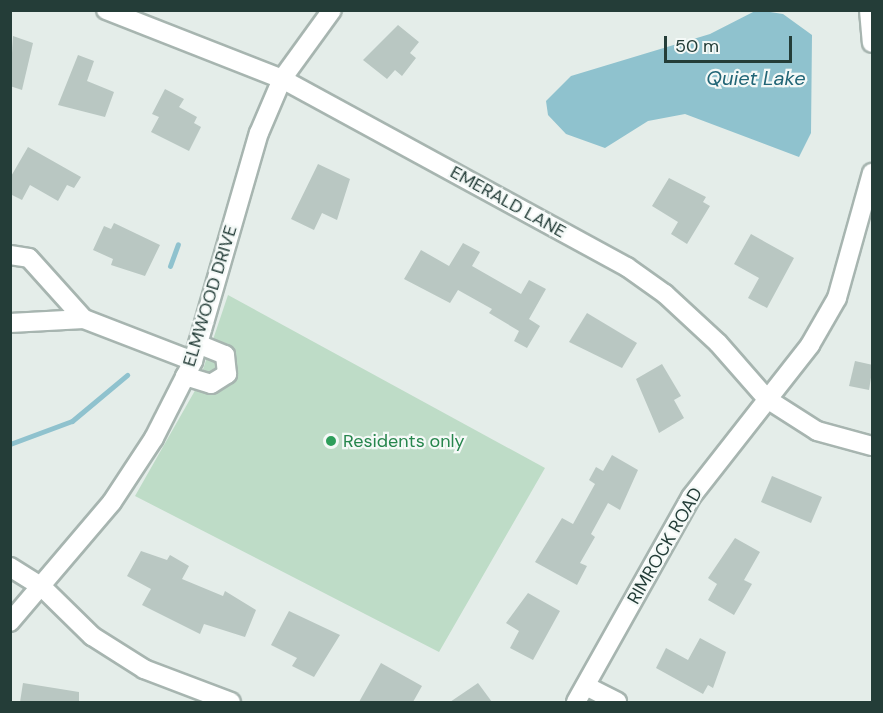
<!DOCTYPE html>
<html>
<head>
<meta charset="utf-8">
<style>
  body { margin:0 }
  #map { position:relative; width:883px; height:713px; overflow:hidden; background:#e4ede9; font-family:"DM Sans",sans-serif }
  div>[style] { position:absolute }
  .green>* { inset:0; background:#bedcc7 }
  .water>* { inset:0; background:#8fc2ce }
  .stream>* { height:5px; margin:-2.5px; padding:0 2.5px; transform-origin:2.5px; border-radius:2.5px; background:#8fc2ce }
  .building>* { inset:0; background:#b9c7c2 }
  .roads { filter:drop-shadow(2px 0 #a7b5b0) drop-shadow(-2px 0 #a7b5b0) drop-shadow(0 2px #a7b5b0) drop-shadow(0 -2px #a7b5b0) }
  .minor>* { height:18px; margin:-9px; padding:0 9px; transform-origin:9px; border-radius:9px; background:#fff }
  .dots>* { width:16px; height:16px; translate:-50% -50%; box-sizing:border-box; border:3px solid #f4f9f7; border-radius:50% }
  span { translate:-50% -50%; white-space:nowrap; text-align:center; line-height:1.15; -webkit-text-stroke:4.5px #f4f9f7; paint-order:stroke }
  .street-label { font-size:18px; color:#243d38 }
  .leisure-label { font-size:18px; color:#27864d }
  .left { translate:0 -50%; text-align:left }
  .water-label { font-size:20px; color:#216576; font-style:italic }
  .frame { position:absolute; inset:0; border:12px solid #243d38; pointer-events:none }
  .scale { position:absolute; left:664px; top:36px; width:128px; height:27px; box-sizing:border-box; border:3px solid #243d38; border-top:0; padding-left:8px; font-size:18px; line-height:21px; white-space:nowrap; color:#243d38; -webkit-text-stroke:4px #f4f9f7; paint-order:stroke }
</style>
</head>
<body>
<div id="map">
  <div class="green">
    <i style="clip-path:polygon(228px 295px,545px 468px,439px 652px,135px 496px,197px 387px)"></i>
  </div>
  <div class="water">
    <i style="clip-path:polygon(757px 10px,783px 14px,812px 35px,811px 133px,799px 157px,685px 114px,648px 121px,605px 148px,566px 134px,548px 115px,546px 101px,571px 76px,710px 34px)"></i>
  </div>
  <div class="stream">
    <i style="left:170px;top:266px;width:23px;rotate:-70deg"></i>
    <i style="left:10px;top:444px;width:66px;rotate:-20.4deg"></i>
    <i style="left:72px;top:421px;width:72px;rotate:-39.9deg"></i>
  </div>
  <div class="building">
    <i style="clip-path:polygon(398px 25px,419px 42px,410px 53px,416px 58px,402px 76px,395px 70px,387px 79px,363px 60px)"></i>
    <i style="clip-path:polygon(13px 36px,33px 43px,22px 90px,10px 86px)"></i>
    <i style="clip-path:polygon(78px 55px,94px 61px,87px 81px,114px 92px,105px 117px,58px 105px)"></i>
    <i style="clip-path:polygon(165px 89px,184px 99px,179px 107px,197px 117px,194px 123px,201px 127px,189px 151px,151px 132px,159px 117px,152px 114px)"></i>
    <i style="clip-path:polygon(28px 147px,81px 177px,74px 188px,67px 185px,58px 201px,30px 185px,22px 200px,10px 194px,10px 178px)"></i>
    <i style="clip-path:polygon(318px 164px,350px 179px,337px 220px,322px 213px,314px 230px,291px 219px)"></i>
    <i style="clip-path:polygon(669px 178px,706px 197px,703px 202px,710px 206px,687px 244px,671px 234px,678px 222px,652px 206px)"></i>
    <i style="clip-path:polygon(114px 223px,160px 245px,145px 276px,111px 265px,113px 259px,93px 250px,104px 226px,111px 229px)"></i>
    <i style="clip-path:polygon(751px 234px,794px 258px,767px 308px,748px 298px,759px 278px,734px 264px)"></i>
    <i style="clip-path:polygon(463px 243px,480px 252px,472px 266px,521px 294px,529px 280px,546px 289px,529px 319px,540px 326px,527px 348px,514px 341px,519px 331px,489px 313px,492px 309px,458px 290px,450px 303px,404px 279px,421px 250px,449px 266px)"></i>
    <i style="clip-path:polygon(587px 313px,637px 343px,622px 368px,569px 342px)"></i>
    <i style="clip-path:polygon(855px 361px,873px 365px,869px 390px,849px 386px)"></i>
    <i style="clip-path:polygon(662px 364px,681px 396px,674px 400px,684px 418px,659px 433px,636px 379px)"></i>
    <i style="clip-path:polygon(612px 455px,638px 470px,620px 510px,608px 503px,591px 534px,595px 537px,580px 563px,587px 566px,577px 585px,535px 562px,562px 518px,573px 524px,595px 484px,589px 480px,596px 467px,603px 471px)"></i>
    <i style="clip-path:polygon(772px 476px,822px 497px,811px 523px,761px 502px)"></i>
    <i style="clip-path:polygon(735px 538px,760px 552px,744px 580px,752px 584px,734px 615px,708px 600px,717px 584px,708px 578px)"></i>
    <i style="clip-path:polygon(141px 551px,167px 560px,170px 555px,189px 566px,182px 579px,223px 596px,225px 591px,256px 610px,245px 637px,204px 624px,200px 634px,142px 605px,151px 589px,127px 576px)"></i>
    <i style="clip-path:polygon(528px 593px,560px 611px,533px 660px,510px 648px,519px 631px,506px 623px)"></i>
    <i style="clip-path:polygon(289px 611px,340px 635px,314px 677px,292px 666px,297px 658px,271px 645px)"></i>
    <i style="clip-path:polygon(700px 638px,726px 652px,713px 688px,708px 685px,703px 694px,656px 668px,666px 648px,688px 660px)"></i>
    <i style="clip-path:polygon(381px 663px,422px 686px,413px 702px,359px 702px)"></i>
    <i style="clip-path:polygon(23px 683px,79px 692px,79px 702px,20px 702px)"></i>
    <i style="clip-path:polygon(478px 683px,492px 702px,450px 702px)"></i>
  </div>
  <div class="roads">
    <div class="minor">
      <i style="left:106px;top:10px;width:189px;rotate:21.4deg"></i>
      <i style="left:282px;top:79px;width:393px;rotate:28.6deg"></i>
      <i style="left:627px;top:267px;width:47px;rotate:35.4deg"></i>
      <i style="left:665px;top:294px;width:72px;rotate:42.8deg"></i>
      <i style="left:718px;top:343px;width:74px;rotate:48.8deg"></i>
      <i style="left:767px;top:399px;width:59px;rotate:32.6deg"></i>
      <i style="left:817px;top:431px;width:57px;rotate:15.3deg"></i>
      <i style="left:869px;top:10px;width:33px;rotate:85deg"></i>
      <i style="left:10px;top:255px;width:19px;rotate:9deg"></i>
      <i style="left:29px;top:258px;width:82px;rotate:48deg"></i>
      <i style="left:10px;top:323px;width:74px;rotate:-3.1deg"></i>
      <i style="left:84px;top:319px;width:117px;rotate:21.1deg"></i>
      <i style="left:185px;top:376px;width:27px;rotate:17deg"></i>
      <i style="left:211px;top:384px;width:19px;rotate:-32deg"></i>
      <i style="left:227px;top:374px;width:19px;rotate:-96deg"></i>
      <i style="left:225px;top:355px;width:29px;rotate:-158deg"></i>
      <i style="left:10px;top:567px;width:38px;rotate:32deg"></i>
      <i style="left:42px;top:587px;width:70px;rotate:44.4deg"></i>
      <i style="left:92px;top:636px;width:62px;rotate:32.4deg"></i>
      <i style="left:144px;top:669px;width:93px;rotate:20.8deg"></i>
      <i style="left:10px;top:622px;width:157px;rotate:-49.6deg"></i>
      <i style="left:112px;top:502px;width:77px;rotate:-56.7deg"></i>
      <i style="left:154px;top:438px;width:86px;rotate:-63.1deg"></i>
      <i style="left:193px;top:361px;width:237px;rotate:-73.9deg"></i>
      <i style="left:259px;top:133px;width:59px;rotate:-66.9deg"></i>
      <i style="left:282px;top:79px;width:85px;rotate:-54.1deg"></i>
      <i style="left:586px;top:686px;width:35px;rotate:27deg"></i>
      <i style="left:576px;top:702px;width:235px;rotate:-60.7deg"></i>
      <i style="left:691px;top:497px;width:193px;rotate:-51.9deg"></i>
      <i style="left:810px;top:345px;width:54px;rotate:-60.1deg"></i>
      <i style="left:837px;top:298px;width:130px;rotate:-74.4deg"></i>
    </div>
  </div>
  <div class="dots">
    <i style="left:331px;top:441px;background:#2e9e5b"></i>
  </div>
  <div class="street-label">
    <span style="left:508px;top:202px;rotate:29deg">EMERALD LANE</span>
    <span style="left:210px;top:296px;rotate:-73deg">ELMWOOD DRIVE</span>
    <span style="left:665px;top:546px;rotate:-60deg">RIMROCK ROAD</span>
  </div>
  <div class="leisure-label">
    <span class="left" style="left:343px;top:441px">Residents only</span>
  </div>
  <div class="water-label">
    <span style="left:756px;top:78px">Quiet Lake</span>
  </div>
  <div class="frame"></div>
  <div class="scale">50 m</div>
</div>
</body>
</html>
